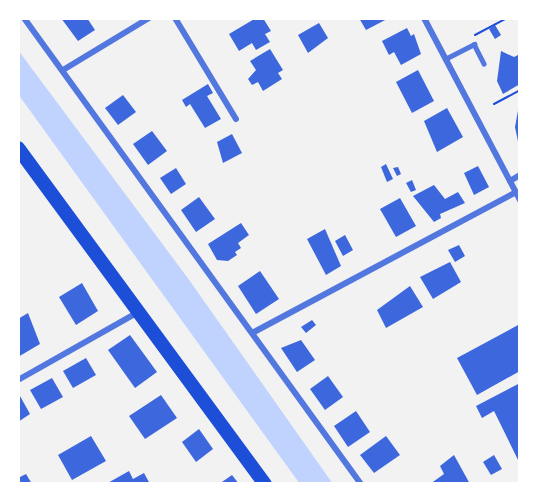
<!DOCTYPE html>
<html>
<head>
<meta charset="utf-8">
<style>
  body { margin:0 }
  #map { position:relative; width:538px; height:502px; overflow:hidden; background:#f2f2f2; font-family:"Alegreya Sans",sans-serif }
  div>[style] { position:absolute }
  .water>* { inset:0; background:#bfd3fe }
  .building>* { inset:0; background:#3d67dc }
  .path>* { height:2px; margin:-1px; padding:0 1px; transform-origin:1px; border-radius:1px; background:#1d4ed8 }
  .service>* { height:4.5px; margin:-2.25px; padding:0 2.25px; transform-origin:2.25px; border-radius:2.25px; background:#5277de }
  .minor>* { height:6px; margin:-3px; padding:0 3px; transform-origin:3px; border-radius:3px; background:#5277de }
  .primary>* { height:14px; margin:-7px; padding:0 7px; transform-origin:7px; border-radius:7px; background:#1d4ed8 }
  span { translate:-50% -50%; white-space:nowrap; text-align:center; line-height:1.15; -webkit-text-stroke:6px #fff; paint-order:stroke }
  .frame { position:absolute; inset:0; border:20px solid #fff; pointer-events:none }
</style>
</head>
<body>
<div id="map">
  <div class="water">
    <i style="clip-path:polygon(18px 50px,187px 277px,333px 484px,300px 484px,18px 94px)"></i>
  </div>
  <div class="building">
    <i style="clip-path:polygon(61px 18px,87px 18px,95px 30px,78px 41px)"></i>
    <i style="clip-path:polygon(256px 18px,263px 18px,271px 31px,265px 34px,270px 42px,256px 50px,252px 43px,239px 51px,229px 34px)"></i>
    <i style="clip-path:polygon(359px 18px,389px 18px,366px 30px)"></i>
    <i style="clip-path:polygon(319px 23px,328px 38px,308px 53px,298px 35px)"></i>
    <i style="clip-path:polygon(495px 25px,501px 35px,495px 39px,489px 29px)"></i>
    <i style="clip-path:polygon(407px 28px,411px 36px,414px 34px,421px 54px,401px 65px,394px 52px,389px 55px,382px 41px)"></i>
    <i style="clip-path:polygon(270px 49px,283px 70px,278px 73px,282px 79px,263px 91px,258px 82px,252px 85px,248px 79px,256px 70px,250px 61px)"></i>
    <i style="clip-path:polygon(501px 51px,514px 57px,520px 54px,520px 84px,503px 94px,497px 81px)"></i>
    <i style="clip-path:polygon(418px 70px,434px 101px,412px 113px,396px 82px)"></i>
    <i style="clip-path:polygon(208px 84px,213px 93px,207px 96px,221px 119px,205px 128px,190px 104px,186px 107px,182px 100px)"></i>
    <i style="clip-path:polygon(123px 95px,136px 112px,118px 125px,105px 108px)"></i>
    <i style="clip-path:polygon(519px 105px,520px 105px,520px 151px,515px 127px)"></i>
    <i style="clip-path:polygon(447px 108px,463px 137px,437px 152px,424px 121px)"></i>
    <i style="clip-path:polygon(152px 131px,167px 151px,148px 165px,133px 144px)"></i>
    <i style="clip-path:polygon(232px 134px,242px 153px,223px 163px,217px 142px)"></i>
    <i style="clip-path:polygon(386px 164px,393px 179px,387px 182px,381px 167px)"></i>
    <i style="clip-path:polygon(478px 166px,489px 187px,474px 195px,464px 173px)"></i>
    <i style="clip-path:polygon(398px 167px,401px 174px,397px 176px,393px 168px)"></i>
    <i style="clip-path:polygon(176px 168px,186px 184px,171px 194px,160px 178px)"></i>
    <i style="clip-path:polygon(412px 180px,416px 190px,411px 192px,406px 183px)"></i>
    <i style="clip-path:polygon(434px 185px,445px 199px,458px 192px,465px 203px,440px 214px,441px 218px,434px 222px,413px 196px)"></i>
    <i style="clip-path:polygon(199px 197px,215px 219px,196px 232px,181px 210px)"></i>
    <i style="clip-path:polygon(400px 198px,416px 226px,396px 237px,380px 209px)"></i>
    <i style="clip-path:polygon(241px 223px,249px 235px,238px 243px,241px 248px,235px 252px,237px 255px,228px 261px,217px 260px,208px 244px)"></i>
    <i style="clip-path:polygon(325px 229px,341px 266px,326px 275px,307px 239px)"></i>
    <i style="clip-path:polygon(345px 235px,353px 250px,343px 256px,335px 241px)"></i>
    <i style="clip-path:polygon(459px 245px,465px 256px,455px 262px,448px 250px)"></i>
    <i style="clip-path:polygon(450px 262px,461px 282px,433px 299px,420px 277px)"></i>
    <i style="clip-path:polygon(260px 271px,279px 299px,256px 314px,238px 286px)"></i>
    <i style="clip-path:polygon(82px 283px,98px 311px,76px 325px,59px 297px)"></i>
    <i style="clip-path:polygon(410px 286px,423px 307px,386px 328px,377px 310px)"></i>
    <i style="clip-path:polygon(28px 313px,40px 344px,18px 357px,18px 319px)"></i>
    <i style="clip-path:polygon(312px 320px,316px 325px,306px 333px,301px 327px)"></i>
    <i style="clip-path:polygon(520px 324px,520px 371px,477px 395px,457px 358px)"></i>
    <i style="clip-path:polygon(130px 335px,157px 372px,135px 388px,108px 350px)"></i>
    <i style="clip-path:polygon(301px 340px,315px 360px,297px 372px,281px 348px)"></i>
    <i style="clip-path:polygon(86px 358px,96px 375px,73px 388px,63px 371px)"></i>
    <i style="clip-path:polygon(328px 376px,343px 397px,325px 410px,310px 389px)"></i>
    <i style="clip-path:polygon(52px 378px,63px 397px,41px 409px,30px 390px)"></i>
    <i style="clip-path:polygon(520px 383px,520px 464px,494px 411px,482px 418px,476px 406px)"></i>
    <i style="clip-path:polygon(161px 395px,177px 418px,145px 439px,129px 416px)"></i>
    <i style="clip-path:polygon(20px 396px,30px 414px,18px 422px,18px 397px)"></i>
    <i style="clip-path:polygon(356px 411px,370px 432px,348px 447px,334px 426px)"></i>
    <i style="clip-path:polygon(199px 429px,213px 449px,196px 462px,182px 442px)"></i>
    <i style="clip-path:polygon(91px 436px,106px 461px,72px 480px,58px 455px)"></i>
    <i style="clip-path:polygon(386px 436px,400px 455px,374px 473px,360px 455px)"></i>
    <i style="clip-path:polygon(454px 455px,470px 484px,430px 484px,444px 474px,440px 466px)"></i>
    <i style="clip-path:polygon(494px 455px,502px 469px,491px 475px,483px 462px)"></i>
    <i style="clip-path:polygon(129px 471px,133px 479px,144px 473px,150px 484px,106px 484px)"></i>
    <i style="clip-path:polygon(26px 474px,32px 484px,18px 484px,18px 478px)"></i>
    <i style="clip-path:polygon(232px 475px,239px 484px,219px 484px)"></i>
  </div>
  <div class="path">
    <i style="left:517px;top:18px;width:3px;rotate:18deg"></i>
    <i style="left:475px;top:35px;width:36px;rotate:-28deg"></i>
    <i style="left:494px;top:104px;width:30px;rotate:-28deg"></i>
  </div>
  <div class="service">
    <i style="left:445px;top:59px;width:33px;rotate:-27deg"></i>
    <i style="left:474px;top:44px;width:22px;rotate:63deg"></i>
  </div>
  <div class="minor">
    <i style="left:24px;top:18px;width:575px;rotate:54.13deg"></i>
    <i style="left:175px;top:18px;width:118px;rotate:58.9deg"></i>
    <i style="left:424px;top:18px;width:206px;rotate:62.2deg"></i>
    <i style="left:63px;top:70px;width:100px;rotate:-31.2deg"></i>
    <i style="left:510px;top:181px;width:12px;rotate:-31deg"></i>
    <i style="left:254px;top:332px;width:297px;rotate:-28.1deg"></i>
    <i style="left:18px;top:380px;width:138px;rotate:-29.5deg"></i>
  </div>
  <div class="primary">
    <i style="left:18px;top:148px;width:417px;rotate:53.7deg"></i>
  </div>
  <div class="frame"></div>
</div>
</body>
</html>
